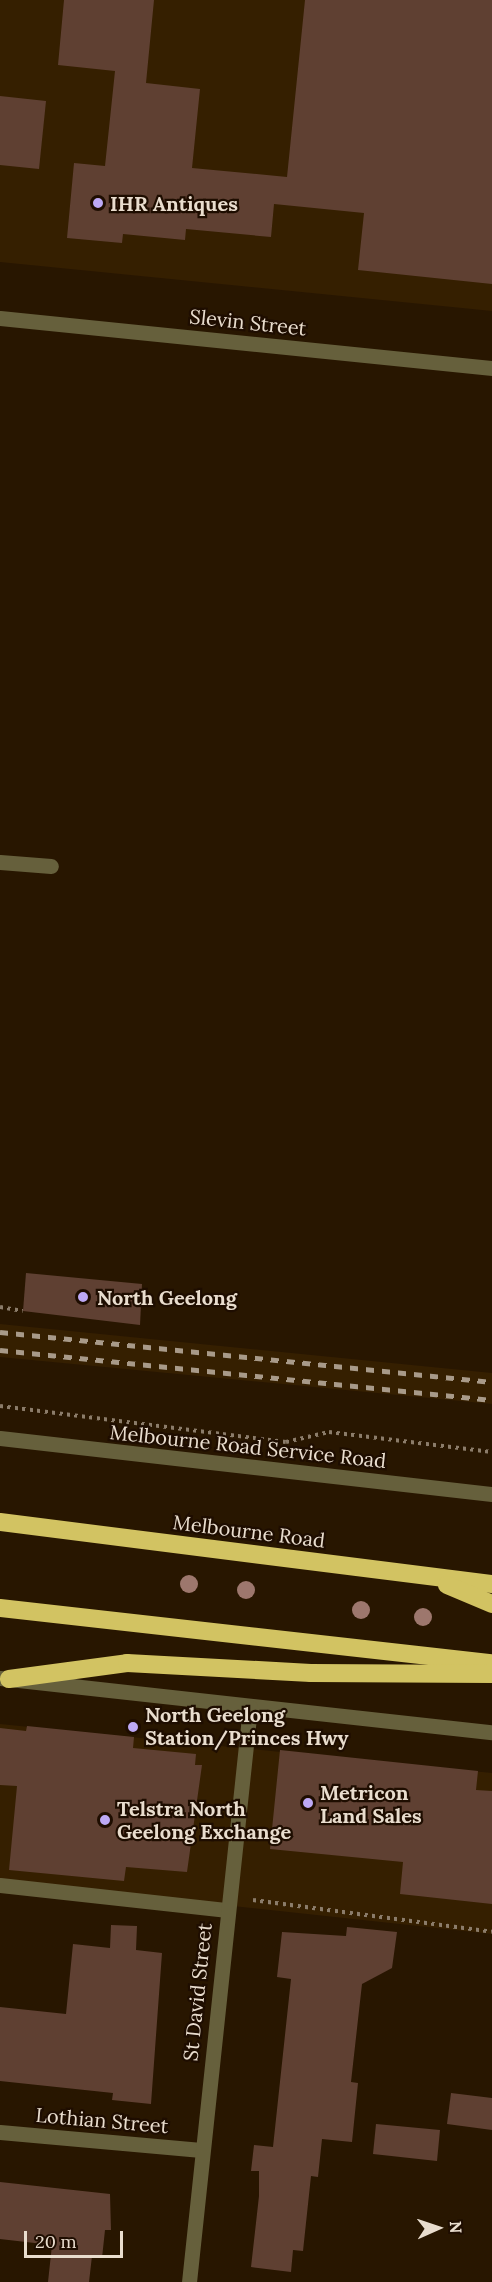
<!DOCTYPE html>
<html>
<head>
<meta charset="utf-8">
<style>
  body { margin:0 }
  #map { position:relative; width:492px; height:2282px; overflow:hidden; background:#281600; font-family:Lora,serif }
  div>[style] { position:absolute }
  .built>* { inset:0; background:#351f00 }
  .building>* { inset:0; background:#5f4032 }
  .path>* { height:4px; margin-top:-2px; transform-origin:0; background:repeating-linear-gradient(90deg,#8b7c6a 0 3px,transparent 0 7.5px) }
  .minor>* { height:15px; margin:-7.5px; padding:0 7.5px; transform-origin:7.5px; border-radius:7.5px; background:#66603c }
  .highway>* { height:18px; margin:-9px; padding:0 9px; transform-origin:9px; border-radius:9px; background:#d2c362 }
  .rail>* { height:4.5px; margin-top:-2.25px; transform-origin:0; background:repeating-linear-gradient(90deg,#a89a89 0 8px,transparent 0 16px) }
  .trees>* { width:18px; height:18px; margin:-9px; border-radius:50%; background:#9d776d }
  .dots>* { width:16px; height:16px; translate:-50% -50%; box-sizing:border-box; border:3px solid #1e0d00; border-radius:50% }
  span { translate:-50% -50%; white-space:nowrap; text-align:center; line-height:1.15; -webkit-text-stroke:4.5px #1e0d00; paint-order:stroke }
  .poi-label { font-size:20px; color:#e9ddce; font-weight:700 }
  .left { translate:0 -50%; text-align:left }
  .street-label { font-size:20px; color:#e9ddce }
  .north { position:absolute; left:408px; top:2198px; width:60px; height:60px; -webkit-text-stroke:4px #1e0d00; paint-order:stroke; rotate:87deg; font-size:16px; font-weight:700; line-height:24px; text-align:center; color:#e9ddce }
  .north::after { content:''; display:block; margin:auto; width:21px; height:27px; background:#e9ddce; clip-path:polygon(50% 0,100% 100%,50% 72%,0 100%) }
  .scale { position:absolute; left:24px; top:2231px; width:99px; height:27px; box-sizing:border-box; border:3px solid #e9ddce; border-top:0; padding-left:8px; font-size:18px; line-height:21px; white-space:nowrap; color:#e9ddce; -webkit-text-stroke:4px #1e0d00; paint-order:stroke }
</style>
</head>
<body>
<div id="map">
  <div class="built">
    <i style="clip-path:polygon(0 0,492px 0,492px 311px,0 262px)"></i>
    <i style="clip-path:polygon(0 1324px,492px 1373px,492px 1404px,0 1357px)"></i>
    <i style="clip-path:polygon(0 1724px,492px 1773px,492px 1934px,0 1881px)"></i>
  </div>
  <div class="building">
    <i style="clip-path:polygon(64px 0,154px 0,146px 83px,200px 89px,192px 168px,287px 177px,305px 0,492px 0,492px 284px,358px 270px,364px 213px,274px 204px,271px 237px,186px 229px,185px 240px,123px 234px,122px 243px,67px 238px,74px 163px,105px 166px,115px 71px,58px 65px)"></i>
    <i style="clip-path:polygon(0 96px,46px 101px,39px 169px,0 165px)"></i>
    <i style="clip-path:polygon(26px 1273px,142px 1284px,140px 1325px,23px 1311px)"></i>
    <i style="clip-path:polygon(27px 1726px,134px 1737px,133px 1748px,196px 1754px,195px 1765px,202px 1765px,187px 1872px,126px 1867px,124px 1881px,9px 1870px,17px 1786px,0 1785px,0 1728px,26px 1731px)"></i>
    <i style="clip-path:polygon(280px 1750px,478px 1771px,476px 1790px,492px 1791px,492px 1904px,400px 1894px,403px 1862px,270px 1849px)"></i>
    <i style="clip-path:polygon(111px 1925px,137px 1926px,136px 1950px,162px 1953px,151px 2104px,112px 2100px,113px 2093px,0 2081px,0 2007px,66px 2014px,73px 1944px,110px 1948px)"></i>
    <i style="clip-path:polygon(347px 1927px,397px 1932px,392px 1968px,362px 1984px,351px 2082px,358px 2083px,352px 2142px,322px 2139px,318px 2177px,311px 2176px,303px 2251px,293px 2250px,291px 2272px,251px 2267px,259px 2196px,259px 2171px,251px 2171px,254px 2145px,273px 2147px,291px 1979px,277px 1977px,282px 1932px,346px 1936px)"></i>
    <i style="clip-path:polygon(451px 2093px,492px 2098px,492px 2130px,447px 2124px)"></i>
    <i style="clip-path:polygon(376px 2124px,440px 2130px,437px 2161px,373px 2154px)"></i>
    <i style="clip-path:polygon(0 2182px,110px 2194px,111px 2230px,105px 2230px,102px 2258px,92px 2256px,89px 2282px,48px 2282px,52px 2245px,0 2239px)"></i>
  </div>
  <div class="path">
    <i style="left:0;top:1307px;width:23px;rotate:10deg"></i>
    <i style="left:0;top:1406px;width:288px;rotate:7.2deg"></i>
    <i style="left:286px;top:1442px;width:44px;rotate:-13.1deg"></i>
    <i style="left:329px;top:1432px;width:164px;rotate:7deg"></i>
    <i style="left:253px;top:1900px;width:241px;rotate:7.6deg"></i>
  </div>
  <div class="minor">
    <i style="left:0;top:318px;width:495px;rotate:5.8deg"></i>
    <i style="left:0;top:862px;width:51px;rotate:4.5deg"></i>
    <i style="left:0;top:1438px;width:495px;rotate:6.5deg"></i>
    <i style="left:0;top:1678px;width:495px;rotate:6.3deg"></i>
    <i style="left:0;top:1885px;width:229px;rotate:6.3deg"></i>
    <i style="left:0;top:2132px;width:202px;rotate:5.1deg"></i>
    <i style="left:189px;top:2282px;width:578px;rotate:-83.94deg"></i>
  </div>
  <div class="highway">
    <i style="left:0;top:1522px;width:496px;rotate:7.2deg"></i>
    <i style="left:447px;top:1585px;width:49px;rotate:22.9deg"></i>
    <i style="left:0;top:1608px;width:495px;rotate:6.4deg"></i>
    <i style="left:9px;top:1679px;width:119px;rotate:-7.7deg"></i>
    <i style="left:127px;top:1663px;width:184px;rotate:3.1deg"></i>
    <i style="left:311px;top:1673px;width:181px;rotate:0.3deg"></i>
  </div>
  <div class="rail">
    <i style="left:0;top:1332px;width:495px;rotate:5.8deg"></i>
    <i style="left:0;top:1350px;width:495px;rotate:5.8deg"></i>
  </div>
  <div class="trees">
    <i style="left:189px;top:1584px"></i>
    <i style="left:246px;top:1590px"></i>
    <i style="left:361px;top:1610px"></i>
    <i style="left:423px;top:1617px"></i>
  </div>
  <div class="dots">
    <i style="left:98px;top:203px;background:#bda9f5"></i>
    <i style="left:83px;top:1297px;background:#bda9f5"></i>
    <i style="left:133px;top:1727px;background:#bda9f5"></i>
    <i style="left:308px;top:1803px;background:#bda9f5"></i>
    <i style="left:105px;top:1820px;background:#bda9f5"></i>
  </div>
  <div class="poi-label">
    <span class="left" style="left:110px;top:203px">IHR Antiques</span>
    <span class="left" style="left:97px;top:1297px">North Geelong</span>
    <span class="left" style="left:145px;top:1726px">North Geelong<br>Station/Princes Hwy</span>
    <span class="left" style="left:320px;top:1804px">Metricon<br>Land Sales</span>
    <span class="left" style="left:117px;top:1820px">Telstra North<br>Geelong Exchange</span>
  </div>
  <div class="street-label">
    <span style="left:248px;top:322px;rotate:6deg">Slevin Street</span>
    <span style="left:248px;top:1446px;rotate:6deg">Melbourne Road Service Road</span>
    <span style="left:249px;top:1531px;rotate:7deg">Melbourne Road</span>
    <span style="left:197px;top:1992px;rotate:-84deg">St David Street</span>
    <span style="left:102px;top:2120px;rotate:5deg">Lothian Street</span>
  </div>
  <div class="north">N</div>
  <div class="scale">20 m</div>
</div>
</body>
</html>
